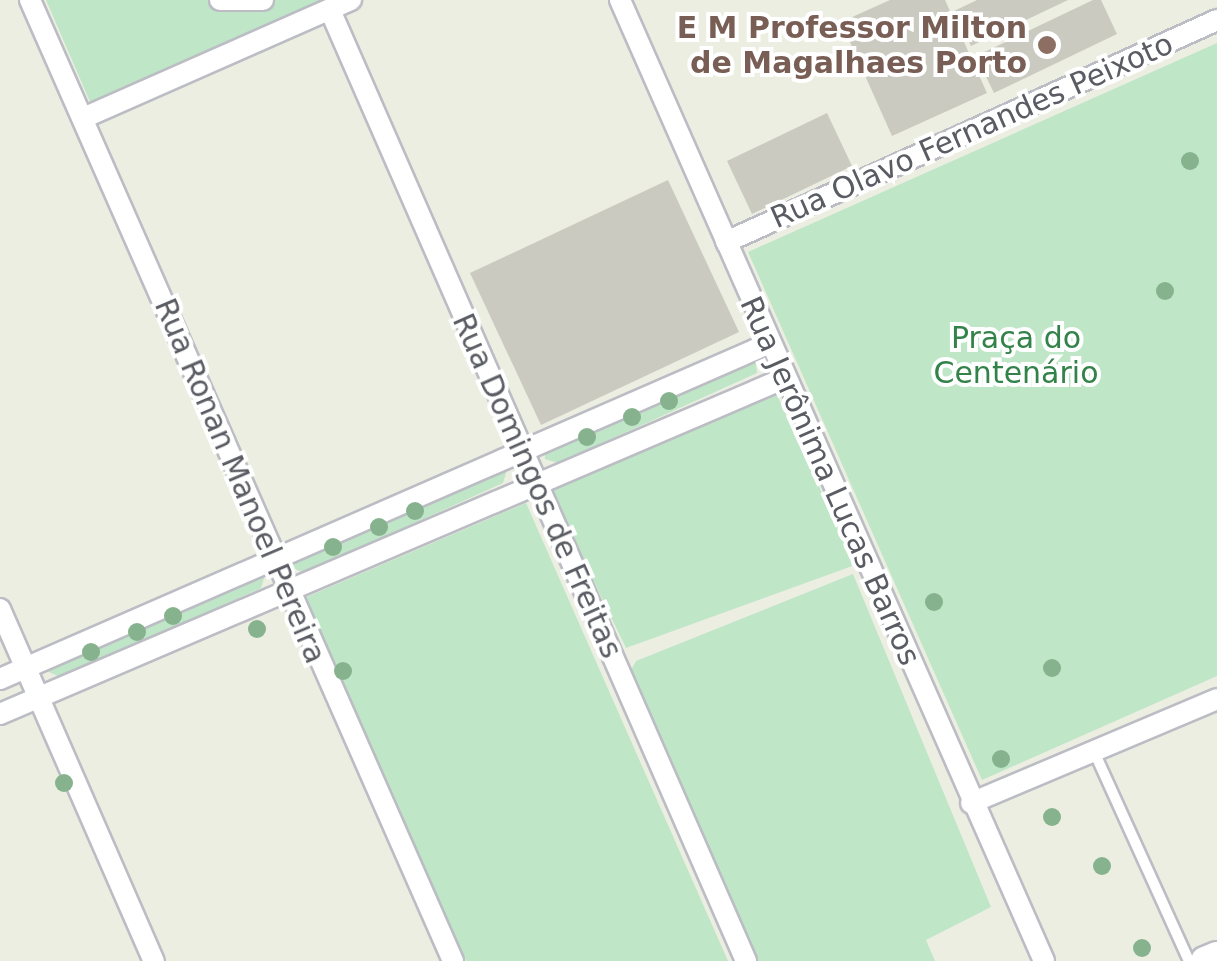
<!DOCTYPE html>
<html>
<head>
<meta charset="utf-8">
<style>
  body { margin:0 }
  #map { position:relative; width:1217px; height:961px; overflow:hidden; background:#edeee2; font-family:"DejaVu Sans",sans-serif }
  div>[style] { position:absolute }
  .green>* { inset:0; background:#bee6c7 }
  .building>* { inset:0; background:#cacac1 }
  .roads { filter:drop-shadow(2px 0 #bcbdc4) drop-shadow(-2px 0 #bcbdc4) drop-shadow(0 2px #bcbdc4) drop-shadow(0 -2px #bcbdc4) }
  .lane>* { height:10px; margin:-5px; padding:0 5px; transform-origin:5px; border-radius:5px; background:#fff }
  .street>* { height:20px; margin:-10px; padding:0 10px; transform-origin:10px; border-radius:10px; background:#fff }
  .secondary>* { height:28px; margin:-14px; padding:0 14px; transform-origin:14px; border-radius:14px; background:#fff }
  .trees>* { width:18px; height:18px; margin:-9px; border-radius:50%; background:#86b38e }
  .dots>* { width:28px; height:28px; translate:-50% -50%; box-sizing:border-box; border:5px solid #fff; border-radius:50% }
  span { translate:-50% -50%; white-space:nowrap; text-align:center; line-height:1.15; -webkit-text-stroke:8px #fff; paint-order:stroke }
  .education-label { font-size:30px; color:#785e54; font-weight:700 }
  .right { translate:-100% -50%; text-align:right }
  .street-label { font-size:30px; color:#5a5c63 }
  .park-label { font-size:30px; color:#328249 }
</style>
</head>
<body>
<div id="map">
  <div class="green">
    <i style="clip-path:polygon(46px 0,321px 0,91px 104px)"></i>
    <i style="clip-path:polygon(1217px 43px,1217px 676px,982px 780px,748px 252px)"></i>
    <i style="clip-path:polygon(755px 355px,757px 373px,558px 463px,545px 459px,545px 450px)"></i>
    <i style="clip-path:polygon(777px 395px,855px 565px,626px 648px,549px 489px)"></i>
    <i style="clip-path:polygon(507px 470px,503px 483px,304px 573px,291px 567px,291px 560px)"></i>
    <i style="clip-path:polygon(526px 503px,728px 961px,466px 961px,302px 599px)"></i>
    <i style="clip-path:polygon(853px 574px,991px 907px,926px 940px,935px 961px,757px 961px,630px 672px,636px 661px)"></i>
    <i style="clip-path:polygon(265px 575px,261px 588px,62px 678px,49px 672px,49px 665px)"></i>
  </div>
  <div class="building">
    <i style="clip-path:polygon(890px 0,945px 0,987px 93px,892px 136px,841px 22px)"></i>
    <i style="clip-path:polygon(977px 0,1068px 0,971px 46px,954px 11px)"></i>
    <i style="clip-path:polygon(1093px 0,1101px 0,1117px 34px,994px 93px,976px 56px)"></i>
    <i style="clip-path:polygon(827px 113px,852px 166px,752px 214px,727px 161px)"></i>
    <i style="clip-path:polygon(668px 180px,739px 332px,541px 425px,470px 273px)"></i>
  </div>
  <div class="roads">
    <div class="lane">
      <i style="left:1096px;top:756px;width:225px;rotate:65.6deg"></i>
    </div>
    <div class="street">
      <i style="left:30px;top:0;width:1050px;rotate:66.24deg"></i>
      <i style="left:220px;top:0;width:43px"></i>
      <i style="left:620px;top:0;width:1050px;rotate:66.19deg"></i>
      <i style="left:330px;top:10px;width:1038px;rotate:66.37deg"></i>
      <i style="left:83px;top:118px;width:293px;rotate:-23.8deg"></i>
      <i style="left:726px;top:242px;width:539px;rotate:-24.33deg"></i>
      <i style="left:0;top:609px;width:384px;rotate:66.4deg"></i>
      <i style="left:0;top:679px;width:840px;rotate:-23.57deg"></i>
      <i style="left:0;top:714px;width:854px;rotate:-23.17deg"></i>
      <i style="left:971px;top:803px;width:267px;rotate:-22.9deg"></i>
    </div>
    <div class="secondary">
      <i style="left:1205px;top:961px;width:13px;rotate:-23deg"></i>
    </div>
  </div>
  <div class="trees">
    <i style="left:1190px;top:161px"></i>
    <i style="left:1165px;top:291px"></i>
    <i style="left:669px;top:401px"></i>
    <i style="left:632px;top:417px"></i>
    <i style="left:587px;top:437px"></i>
    <i style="left:415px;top:511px"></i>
    <i style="left:379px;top:527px"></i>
    <i style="left:333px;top:547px"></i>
    <i style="left:934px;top:602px"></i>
    <i style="left:173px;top:616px"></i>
    <i style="left:257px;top:629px"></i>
    <i style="left:137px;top:632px"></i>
    <i style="left:91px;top:652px"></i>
    <i style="left:1052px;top:668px"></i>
    <i style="left:343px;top:671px"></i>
    <i style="left:1001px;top:759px"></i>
    <i style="left:64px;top:783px"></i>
    <i style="left:1052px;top:817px"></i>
    <i style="left:1102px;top:866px"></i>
    <i style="left:1142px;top:948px"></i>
  </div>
  <div class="dots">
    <i style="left:1047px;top:45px;background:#8d6e63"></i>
  </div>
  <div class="education-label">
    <span class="right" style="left:1027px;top:45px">E M Professor Milton<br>de Magalhaes Porto</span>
  </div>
  <div class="street-label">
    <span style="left:972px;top:131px;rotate:-24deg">Rua Olavo Fernandes Peixoto</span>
    <span style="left:240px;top:481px;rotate:67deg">Rua Ronan Manoel Pereira</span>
    <span style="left:830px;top:481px;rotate:66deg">Rua Jerônima Lucas Barros</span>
    <span style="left:537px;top:486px;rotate:66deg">Rua Domingos de Freitas</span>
  </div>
  <div class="park-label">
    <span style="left:1016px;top:355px">Praça do<br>Centenário</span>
  </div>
</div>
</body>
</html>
